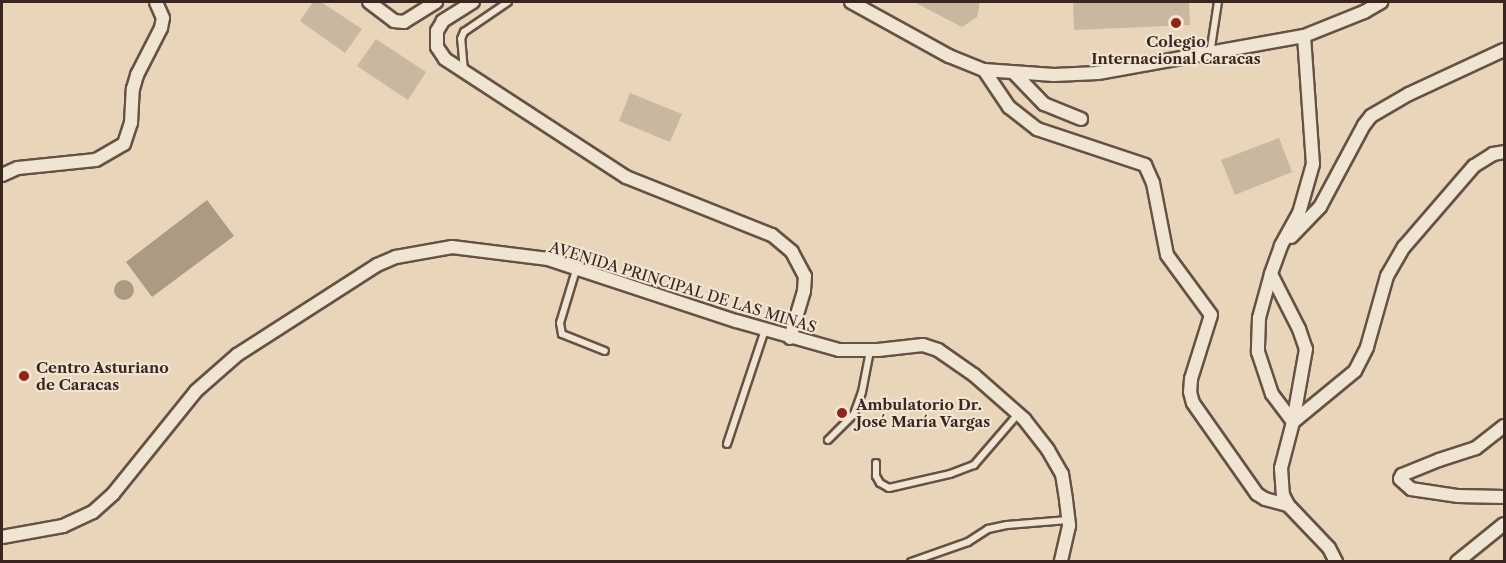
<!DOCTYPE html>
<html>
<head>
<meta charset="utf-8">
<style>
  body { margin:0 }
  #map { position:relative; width:1506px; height:563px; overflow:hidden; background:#e8d5ba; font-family:"Libre Caslon Text",serif }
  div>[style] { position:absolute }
  .green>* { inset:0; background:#cab79f }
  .water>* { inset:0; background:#ad9a85 }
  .round { border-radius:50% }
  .roads { filter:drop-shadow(2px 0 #665245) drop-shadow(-2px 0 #665245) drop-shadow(0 2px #665245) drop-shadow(0 -2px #665245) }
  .service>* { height:6px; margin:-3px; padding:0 3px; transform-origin:3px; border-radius:3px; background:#f0e4d2 }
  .minor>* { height:12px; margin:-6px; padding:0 6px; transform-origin:6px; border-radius:6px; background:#f0e4d2 }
  .dots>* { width:16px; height:16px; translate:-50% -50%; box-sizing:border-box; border:3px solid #f0e4d2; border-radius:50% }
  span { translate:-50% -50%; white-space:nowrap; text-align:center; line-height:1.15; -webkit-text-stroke:4.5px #f0e4d2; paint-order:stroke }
  .poi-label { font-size:15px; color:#3a261e; font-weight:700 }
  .left { translate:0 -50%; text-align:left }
  .street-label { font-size:15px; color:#3a261e }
  .frame { position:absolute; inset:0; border:3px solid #3a261e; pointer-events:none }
</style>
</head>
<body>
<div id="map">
  <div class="green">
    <i style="clip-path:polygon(313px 2px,321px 2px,362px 29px,345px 53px,300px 21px)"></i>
    <i style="clip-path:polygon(914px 2px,980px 2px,977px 17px,962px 27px)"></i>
    <i style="clip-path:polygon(1073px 2px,1189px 2px,1190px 25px,1074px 30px)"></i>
    <i style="clip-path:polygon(376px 39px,426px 72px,408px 100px,357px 66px)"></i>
    <i style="clip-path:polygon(630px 93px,682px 114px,670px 142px,619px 121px)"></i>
    <i style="clip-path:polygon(1279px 138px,1292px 172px,1235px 195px,1221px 160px)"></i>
  </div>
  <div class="water">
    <i style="clip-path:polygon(207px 200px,234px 236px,152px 297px,126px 262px)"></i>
    <i class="round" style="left:114px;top:280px;width:20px;height:20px"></i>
  </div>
  <div class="roads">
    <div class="service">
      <i style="left:1210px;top:54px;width:53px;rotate:-81.3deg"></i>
      <i style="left:464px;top:71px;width:32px;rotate:-95deg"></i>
      <i style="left:461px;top:39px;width:8px;rotate:-67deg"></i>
      <i style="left:464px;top:32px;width:53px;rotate:-34.3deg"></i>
      <i style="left:576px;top:270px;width:55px;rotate:106.8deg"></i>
      <i style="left:560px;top:323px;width:11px;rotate:80deg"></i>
      <i style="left:562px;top:334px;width:46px;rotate:21.6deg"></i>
      <i style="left:828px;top:440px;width:37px;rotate:-45deg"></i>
      <i style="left:854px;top:414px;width:23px;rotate:-70deg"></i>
      <i style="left:862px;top:392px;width:42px;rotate:-79deg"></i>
      <i style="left:727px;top:444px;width:120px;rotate:-71.6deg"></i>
      <i style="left:876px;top:463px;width:13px;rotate:90deg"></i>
      <i style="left:876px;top:476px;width:8px;rotate:60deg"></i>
      <i style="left:880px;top:483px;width:10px;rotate:29deg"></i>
      <i style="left:889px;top:488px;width:63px;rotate:-12.9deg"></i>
      <i style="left:950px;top:474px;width:26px;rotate:-21deg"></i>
      <i style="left:974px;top:465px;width:67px;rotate:-49.2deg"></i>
      <i style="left:911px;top:562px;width:60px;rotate:-19.3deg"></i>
      <i style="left:968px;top:542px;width:24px;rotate:-33deg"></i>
      <i style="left:988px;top:529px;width:19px;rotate:-12deg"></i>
      <i style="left:1007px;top:525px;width:61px;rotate:-4.7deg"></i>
    </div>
    <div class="minor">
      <i style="left:369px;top:2px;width:31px;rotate:37deg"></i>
      <i style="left:394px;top:21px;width:10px;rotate:6deg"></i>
      <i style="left:404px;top:22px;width:38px;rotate:-32deg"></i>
      <i style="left:473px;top:2px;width:36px;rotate:148deg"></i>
      <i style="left:443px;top:21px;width:12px;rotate:121deg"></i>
      <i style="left:437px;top:31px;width:16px;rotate:90deg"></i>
      <i style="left:437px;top:47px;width:14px;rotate:56deg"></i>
      <i style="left:445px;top:59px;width:216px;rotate:33.1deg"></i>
      <i style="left:626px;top:177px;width:157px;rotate:21.7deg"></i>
      <i style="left:772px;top:235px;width:26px;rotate:40deg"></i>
      <i style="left:792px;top:252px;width:27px;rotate:62deg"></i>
      <i style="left:805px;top:276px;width:15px;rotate:94deg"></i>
      <i style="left:804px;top:291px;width:49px;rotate:106.6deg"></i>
      <i style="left:851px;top:2px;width:112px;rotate:28.9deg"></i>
      <i style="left:949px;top:56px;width:38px;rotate:22deg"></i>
      <i style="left:984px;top:70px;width:70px;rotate:4.1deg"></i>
      <i style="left:1054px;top:75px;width:44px;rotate:-2.6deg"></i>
      <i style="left:1098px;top:73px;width:209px;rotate:-10.2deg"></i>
      <i style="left:1304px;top:36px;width:65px;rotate:-21.8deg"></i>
      <i style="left:1364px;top:12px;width:20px;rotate:-30deg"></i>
      <i style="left:1304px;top:36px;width:128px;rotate:86deg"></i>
      <i style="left:1313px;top:164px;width:51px;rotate:105.9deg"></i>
      <i style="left:1299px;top:213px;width:38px;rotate:119deg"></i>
      <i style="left:1281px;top:246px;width:30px;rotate:110deg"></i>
      <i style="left:1271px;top:274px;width:46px;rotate:105.3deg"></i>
      <i style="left:1259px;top:318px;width:34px;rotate:92deg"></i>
      <i style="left:1258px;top:352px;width:44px;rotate:71.6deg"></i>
      <i style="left:1272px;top:394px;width:35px;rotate:53deg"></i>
      <i style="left:1293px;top:422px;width:48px;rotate:104.6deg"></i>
      <i style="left:1281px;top:468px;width:27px;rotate:86deg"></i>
      <i style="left:1283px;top:495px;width:11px;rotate:63deg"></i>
      <i style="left:1288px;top:505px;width:59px;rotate:46.4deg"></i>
      <i style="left:1329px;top:548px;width:16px;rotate:63deg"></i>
      <i style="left:984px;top:70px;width:45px;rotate:56deg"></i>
      <i style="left:1009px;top:107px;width:36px;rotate:38deg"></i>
      <i style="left:1037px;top:129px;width:114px;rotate:18.4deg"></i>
      <i style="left:1145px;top:165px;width:20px;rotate:66deg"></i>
      <i style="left:1153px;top:183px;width:73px;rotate:79deg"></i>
      <i style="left:1167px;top:255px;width:74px;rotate:53.7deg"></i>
      <i style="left:1211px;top:315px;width:67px;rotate:107.4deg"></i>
      <i style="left:1191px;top:379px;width:13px;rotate:94deg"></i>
      <i style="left:1190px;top:392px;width:11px;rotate:75deg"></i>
      <i style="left:1193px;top:403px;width:111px;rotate:54.9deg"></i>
      <i style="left:1257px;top:494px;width:9px;rotate:32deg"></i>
      <i style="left:1265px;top:499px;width:24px;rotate:15deg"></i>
      <i style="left:1015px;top:74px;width:42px;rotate:46deg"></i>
      <i style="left:1044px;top:104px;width:40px;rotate:22deg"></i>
      <i style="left:2px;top:175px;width:17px;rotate:-24deg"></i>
      <i style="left:18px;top:168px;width:78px;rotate:-5.9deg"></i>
      <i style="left:96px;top:160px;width:32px;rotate:-30deg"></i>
      <i style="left:124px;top:144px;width:22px;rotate:-72deg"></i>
      <i style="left:131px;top:123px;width:34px;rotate:-87deg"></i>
      <i style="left:133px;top:89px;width:15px;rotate:-74deg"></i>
      <i style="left:137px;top:75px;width:53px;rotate:-62.9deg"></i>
      <i style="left:161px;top:28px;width:10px;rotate:-79deg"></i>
      <i style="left:163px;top:18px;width:17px;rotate:-114deg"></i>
      <i style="left:1291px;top:237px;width:42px;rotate:-46deg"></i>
      <i style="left:1320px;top:207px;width:93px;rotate:-61.8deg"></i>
      <i style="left:1364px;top:125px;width:11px;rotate:-52deg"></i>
      <i style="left:1371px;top:116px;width:44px;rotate:-30.1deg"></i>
      <i style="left:1409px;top:94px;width:105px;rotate:-24.9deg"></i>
      <i style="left:1271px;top:274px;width:62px;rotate:63deg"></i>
      <i style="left:1299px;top:329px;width:21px;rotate:71deg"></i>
      <i style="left:1306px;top:349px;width:74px;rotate:100.1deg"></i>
      <i style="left:1293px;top:422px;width:80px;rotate:-39.4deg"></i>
      <i style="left:1355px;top:371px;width:27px;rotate:-63deg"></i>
      <i style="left:1367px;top:347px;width:74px;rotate:-74.3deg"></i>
      <i style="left:1387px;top:276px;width:34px;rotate:-60deg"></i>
      <i style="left:1404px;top:247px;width:107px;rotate:-49.2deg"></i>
      <i style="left:1474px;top:166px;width:22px;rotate:-32deg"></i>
      <i style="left:1493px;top:154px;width:11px;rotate:-10deg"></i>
      <i style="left:1504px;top:426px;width:36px;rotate:142deg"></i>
      <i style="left:1476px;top:448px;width:39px;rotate:162deg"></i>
      <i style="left:1439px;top:460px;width:40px;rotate:158deg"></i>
      <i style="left:1402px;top:475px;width:4px;rotate:117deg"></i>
      <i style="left:1400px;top:479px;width:15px;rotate:42deg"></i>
      <i style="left:1411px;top:489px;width:48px;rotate:8.5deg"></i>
      <i style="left:1458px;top:496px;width:46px;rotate:1.2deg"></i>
      <i style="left:2px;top:537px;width:62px;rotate:-10.2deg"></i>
      <i style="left:63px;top:526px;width:33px;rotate:-25deg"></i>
      <i style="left:93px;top:512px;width:27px;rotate:-42deg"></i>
      <i style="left:113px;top:494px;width:132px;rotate:-51.1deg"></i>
      <i style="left:196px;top:391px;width:55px;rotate:-41.3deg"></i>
      <i style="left:237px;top:355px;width:166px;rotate:-32.7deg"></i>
      <i style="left:377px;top:265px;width:21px;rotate:-23deg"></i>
      <i style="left:396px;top:257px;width:57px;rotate:-10.1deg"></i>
      <i style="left:452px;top:247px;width:97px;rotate:7.1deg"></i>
      <i style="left:548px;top:259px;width:198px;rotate:18.3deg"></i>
      <i style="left:736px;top:321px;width:107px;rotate:15.7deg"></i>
      <i style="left:839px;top:350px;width:39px"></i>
      <i style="left:878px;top:350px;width:45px;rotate:-6.3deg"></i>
      <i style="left:923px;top:345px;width:16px;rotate:18deg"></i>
      <i style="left:938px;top:350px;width:44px;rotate:34.8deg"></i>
      <i style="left:974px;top:375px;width:67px;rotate:41.3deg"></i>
      <i style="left:1024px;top:419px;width:39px;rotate:52deg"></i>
      <i style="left:1048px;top:450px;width:28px;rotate:60deg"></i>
      <i style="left:1062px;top:474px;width:26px;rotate:81deg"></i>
      <i style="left:1066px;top:500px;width:26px;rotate:83deg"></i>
      <i style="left:1069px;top:526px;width:37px;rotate:103deg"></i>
      <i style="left:1457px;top:562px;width:60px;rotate:-39deg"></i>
    </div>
  </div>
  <div class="dots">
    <i style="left:1176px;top:23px;background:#8f2418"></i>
    <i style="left:24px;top:376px;background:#8f2418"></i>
    <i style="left:842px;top:413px;background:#8f2418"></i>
  </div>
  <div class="poi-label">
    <span style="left:1176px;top:50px">Colegio<br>Internacional Caracas</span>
    <span class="left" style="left:36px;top:376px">Centro Asturiano<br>de Caracas</span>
    <span class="left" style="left:856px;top:413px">Ambulatorio Dr.<br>José María Vargas</span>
  </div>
  <div class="street-label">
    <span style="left:683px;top:287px;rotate:17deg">AVENIDA PRINCIPAL DE LAS MINAS</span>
  </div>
  <div class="frame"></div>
</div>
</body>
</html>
